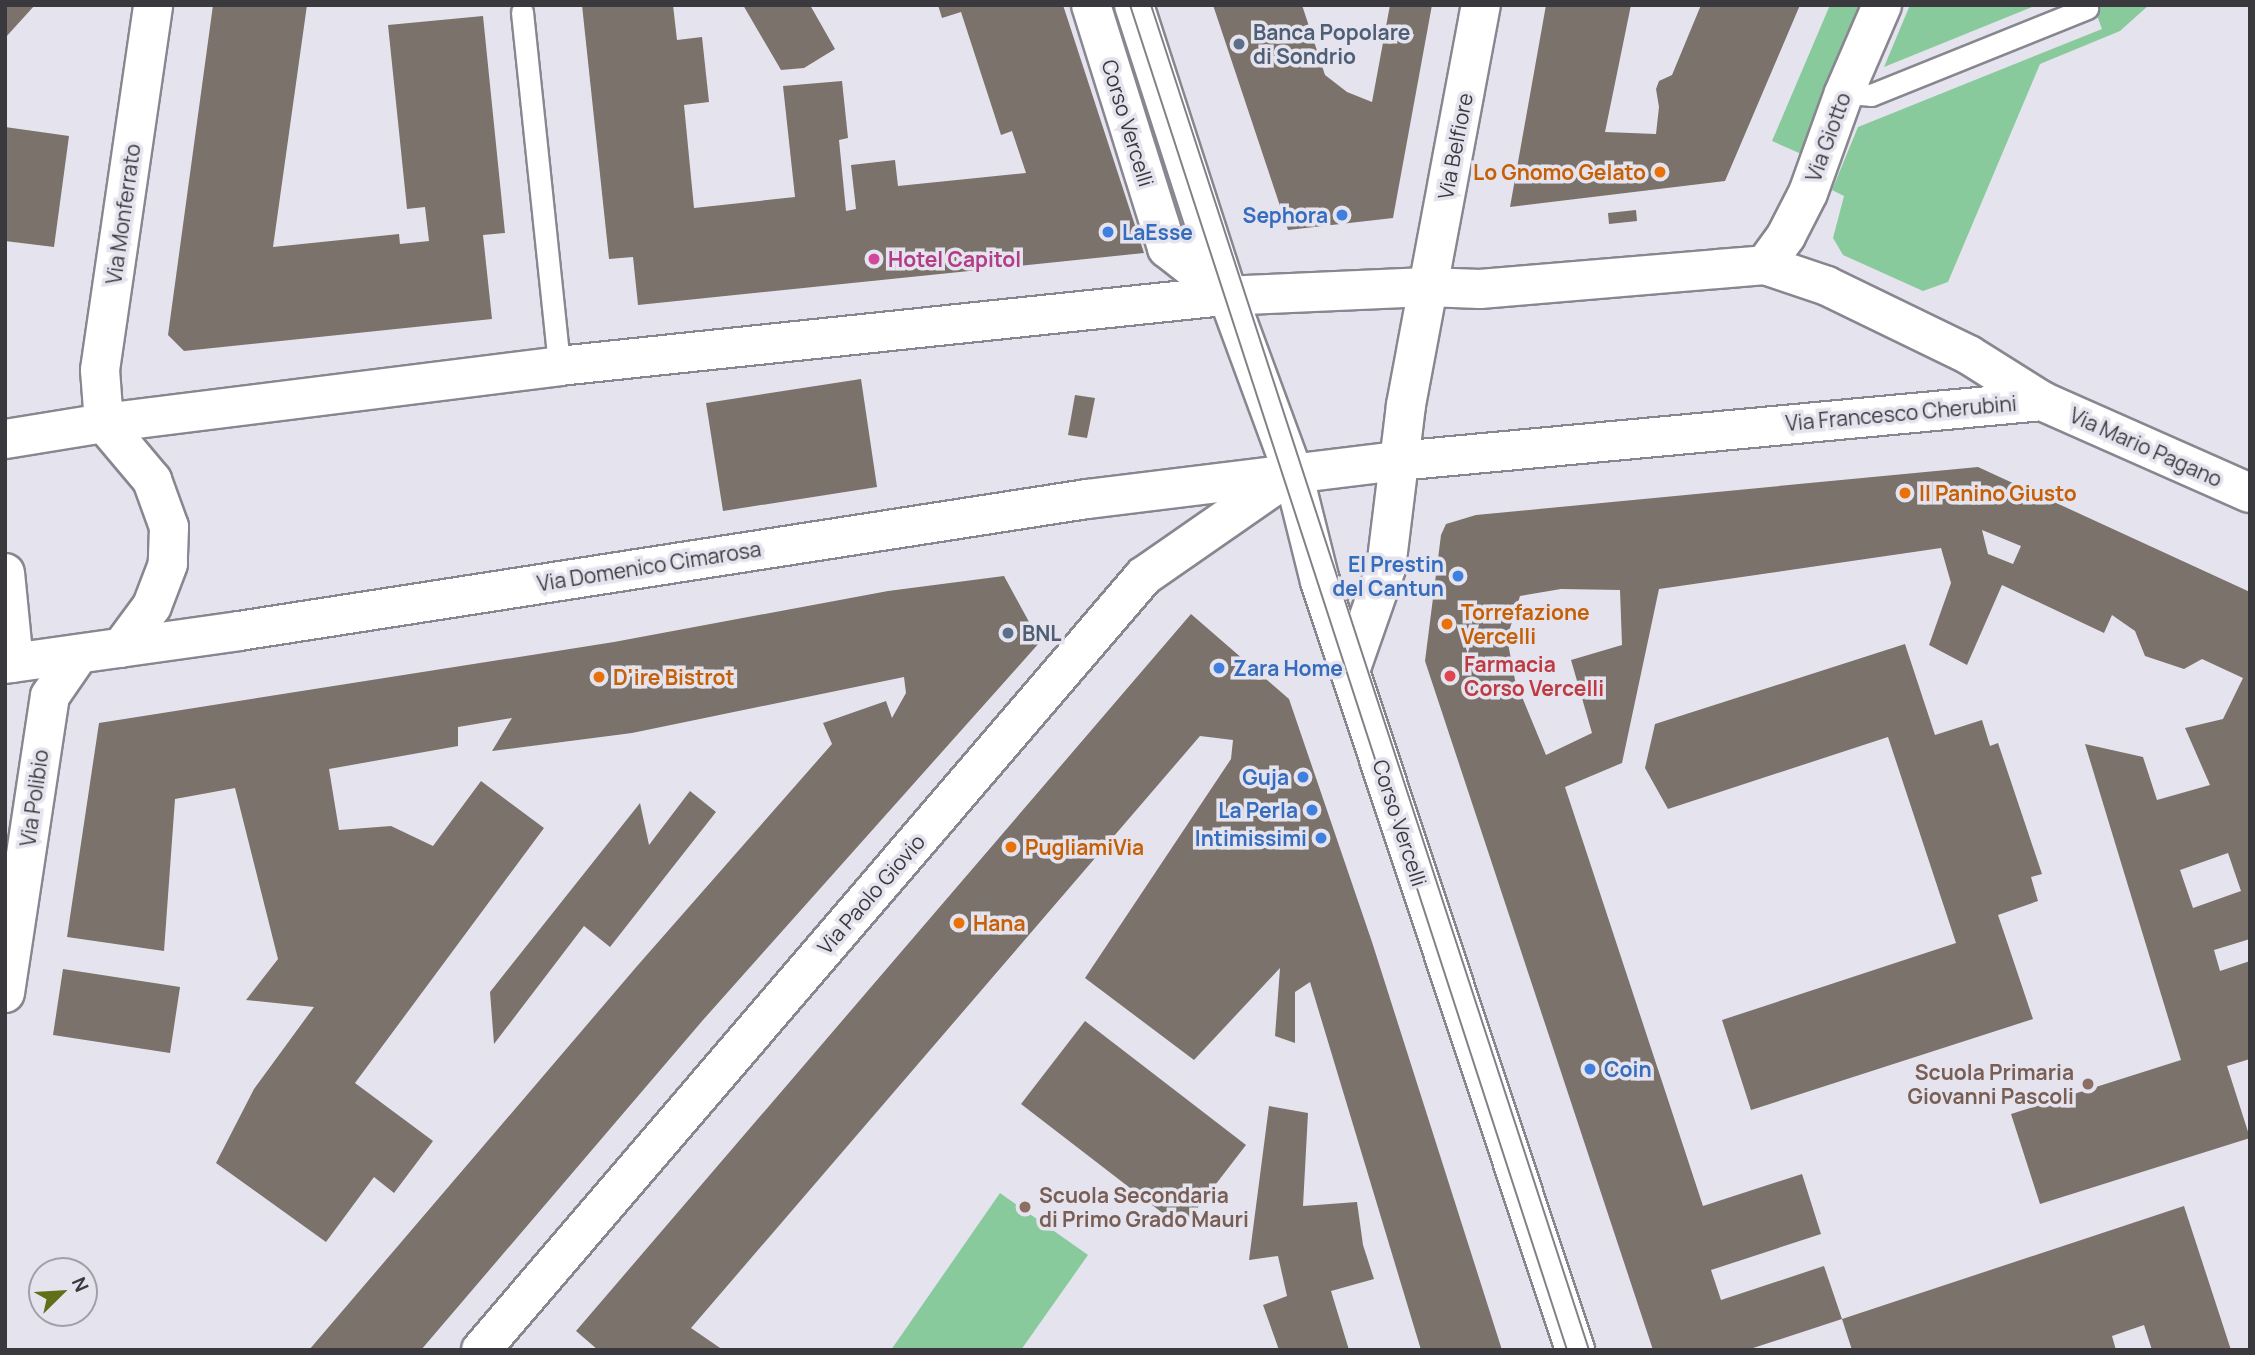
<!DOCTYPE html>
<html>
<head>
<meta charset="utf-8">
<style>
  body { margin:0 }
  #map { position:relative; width:2255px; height:1355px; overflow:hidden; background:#e5e4ee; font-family:Manrope,sans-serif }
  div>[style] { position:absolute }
  .green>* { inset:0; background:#89ca9d }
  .building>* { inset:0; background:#7a726b }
  .roads { filter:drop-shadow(2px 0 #888790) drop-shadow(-2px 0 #888790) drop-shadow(0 2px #888790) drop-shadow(0 -2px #888790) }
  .service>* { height:21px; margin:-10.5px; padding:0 10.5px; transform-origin:10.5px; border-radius:10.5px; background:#fff }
  .minor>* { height:38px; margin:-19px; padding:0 19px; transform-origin:19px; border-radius:19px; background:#fff }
  .tertiary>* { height:38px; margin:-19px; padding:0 19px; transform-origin:19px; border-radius:19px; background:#fff }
  .tram>* { height:2px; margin:-1px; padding:0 1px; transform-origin:1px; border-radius:1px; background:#828188 }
  .dots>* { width:19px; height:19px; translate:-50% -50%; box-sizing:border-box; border:4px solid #e5e4ee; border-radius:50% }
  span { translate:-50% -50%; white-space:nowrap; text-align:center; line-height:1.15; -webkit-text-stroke:7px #e5e4ee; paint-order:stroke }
  .service-label { font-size:21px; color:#4e5e75; font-weight:700 }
  .left { translate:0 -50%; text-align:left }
  .street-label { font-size:21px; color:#3a3a3e }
  .food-label { font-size:21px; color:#c56008; font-weight:700 }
  .right { translate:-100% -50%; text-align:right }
  .shop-label { font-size:21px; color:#366cbe; font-weight:700 }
  .hotel-label { font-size:21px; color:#b23c85; font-weight:700 }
  .health-label { font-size:21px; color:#be3a42; font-weight:700 }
  .education-label { font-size:21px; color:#785e54; font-weight:700 }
  .frame { position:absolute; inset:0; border:7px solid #3a3a3e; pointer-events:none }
  .north { position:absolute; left:28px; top:1257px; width:70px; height:70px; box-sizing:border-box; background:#e5e4ee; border:2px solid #a1a0a8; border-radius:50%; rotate:66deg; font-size:19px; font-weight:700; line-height:28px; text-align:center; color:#3a3a3e }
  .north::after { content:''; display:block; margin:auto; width:24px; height:32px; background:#626e18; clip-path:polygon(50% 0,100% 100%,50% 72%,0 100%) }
</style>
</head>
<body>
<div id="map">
  <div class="green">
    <i style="clip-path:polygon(1830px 5px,1870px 5px,1806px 156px,1772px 141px)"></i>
    <i style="clip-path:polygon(1910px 5px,2037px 5px,1884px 67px)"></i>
    <i style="clip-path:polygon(2093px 5px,2149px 5px,2120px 31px,2040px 64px,1948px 282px,1923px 291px,1843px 255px,1833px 238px,1844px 196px,1832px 190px,1858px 127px,2102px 29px)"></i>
    <i style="clip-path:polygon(1000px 1193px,1088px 1255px,1021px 1350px,891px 1350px)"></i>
  </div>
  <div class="building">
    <i style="clip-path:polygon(5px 5px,35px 5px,5px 38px)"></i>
    <i style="clip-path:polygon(213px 5px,307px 5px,273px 247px,399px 234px,400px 244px,429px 241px,425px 207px,407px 209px,388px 25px,483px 16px,505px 233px,483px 235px,492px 319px,184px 351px,168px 335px)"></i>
    <i style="clip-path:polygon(582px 5px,673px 5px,677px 40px,702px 37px,709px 102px,684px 105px,694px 208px,795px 197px,783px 86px,842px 81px,848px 138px,839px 140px,846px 211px,856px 209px,851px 165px,895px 160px,898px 186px,1026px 173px,1012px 131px,1001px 135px,961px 12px,942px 18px,938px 5px,1063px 5px,1144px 253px,638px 305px,633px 257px,609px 259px)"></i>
    <i style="clip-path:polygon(743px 5px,810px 5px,835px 49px,804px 68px,781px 70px)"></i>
    <i style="clip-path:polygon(1213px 5px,1302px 5px,1325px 75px,1347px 92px,1372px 102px,1390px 5px,1432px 5px,1393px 218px,1288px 230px)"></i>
    <i style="clip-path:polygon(1546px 5px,1631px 5px,1605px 132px,1656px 134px,1659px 107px,1656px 89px,1659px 81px,1672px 75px,1701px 5px,1800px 5px,1725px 181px,1510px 207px)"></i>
    <i style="clip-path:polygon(5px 127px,69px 136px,54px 247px,5px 241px)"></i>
    <i style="clip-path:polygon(1636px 210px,1637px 221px,1609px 224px,1608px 213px)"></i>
    <i style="clip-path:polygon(861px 379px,877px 487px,723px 511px,706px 403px)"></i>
    <i style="clip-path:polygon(1075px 395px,1095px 398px,1087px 438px,1068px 435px)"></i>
    <i style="clip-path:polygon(evenodd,1978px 467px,2250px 592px,2250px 939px,2214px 950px,2220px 971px,2250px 961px,2250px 1059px,2227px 1066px,2250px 1138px,2040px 1204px,2011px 1114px,2181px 1060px,2085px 744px,2143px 757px,2157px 800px,2210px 785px,2185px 728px,2223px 719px,2243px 678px,2202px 659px,2184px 669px,2145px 656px,2135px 631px,2112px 615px,2104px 633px,2002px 585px,1967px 665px,1929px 645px,1951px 583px,1941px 548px,1659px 589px,1622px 763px,1565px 787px,1703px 1206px,1802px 1174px,1821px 1234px,1711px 1270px,1721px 1300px,1824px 1266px,1842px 1319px,1747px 1350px,1653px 1350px,1425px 661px,1441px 535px,1446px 524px,1476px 515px,1978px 467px,1982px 530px,2021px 546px,2013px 564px,1988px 554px,1982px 530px,1978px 467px,1561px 589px,1620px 590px,1622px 645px,1571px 660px,1592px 733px,1546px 755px,1515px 680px,1507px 638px,1520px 596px,1561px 589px,1978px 467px,2228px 853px,2241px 891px,2193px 908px,2180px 870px,2228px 853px)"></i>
    <i style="clip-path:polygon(1004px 576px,1040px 642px,703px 1020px,421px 1350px,309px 1350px,638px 965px,832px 744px,823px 723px,886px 701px,892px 718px,906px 693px,904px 677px,632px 733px,492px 751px,512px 718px,458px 727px,458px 746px,329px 769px,339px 830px,391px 826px,433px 846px,481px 781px,544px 828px,355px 1083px,433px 1141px,394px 1193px,374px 1177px,326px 1242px,216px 1163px,254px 1089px,314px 1007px,246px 1000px,278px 959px,235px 788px,175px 799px,164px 951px,67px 937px,99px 723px,614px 642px,888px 591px)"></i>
    <i style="clip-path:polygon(1191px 614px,1289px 699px,1372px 942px,1502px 1350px,1421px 1350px,1310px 982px,1295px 992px,1295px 1043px,1275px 1036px,1280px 968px,1194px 1060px,1085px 978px,1231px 759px,1233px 740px,1200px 736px,691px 1328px,723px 1350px,598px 1350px,576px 1331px)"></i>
    <i style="clip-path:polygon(1905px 644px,1935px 735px,1982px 720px,1990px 746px,1998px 743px,2042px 874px,2031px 877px,2038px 901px,1998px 915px,2033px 1019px,1751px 1110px,1722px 1020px,1956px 943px,1888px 737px,1668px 809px,1645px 768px,1655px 724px)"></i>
    <i style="clip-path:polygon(690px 791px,716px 812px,610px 947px,584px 926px,494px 1044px,490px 992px,640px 803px,649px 845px)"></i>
    <i style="clip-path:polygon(63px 969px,180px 987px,170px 1053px,53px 1035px)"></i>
    <i style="clip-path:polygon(1085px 1021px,1246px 1145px,1182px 1228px,1021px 1104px)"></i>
    <i style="clip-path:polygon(1269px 1106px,1308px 1113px,1303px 1206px,1357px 1202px,1363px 1245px,1374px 1279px,1331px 1291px,1349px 1350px,1279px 1350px,1263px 1305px,1287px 1296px,1278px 1256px,1249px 1260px)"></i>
    <i style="clip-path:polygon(2184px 1206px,2231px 1350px,2152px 1350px,2144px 1325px,2112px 1336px,2116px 1350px,1852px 1350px,1842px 1319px)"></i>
  </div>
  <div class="roads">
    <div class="service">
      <i style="left:522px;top:12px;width:356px;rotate:84deg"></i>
      <i style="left:1844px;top:93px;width:27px;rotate:4deg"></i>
      <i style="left:1871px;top:95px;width:233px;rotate:-21.9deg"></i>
    </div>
    <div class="minor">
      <i style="left:1765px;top:265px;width:36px;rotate:-54deg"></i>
      <i style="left:1786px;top:236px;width:48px;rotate:-62.9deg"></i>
      <i style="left:1808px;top:193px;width:106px;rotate:-70.2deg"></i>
      <i style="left:1844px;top:93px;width:96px;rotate:-66.6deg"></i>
      <i style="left:104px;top:423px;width:53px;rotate:-94.3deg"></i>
      <i style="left:100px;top:370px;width:369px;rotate:-81.7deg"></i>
      <i style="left:104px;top:423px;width:75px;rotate:49.9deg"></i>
      <i style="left:152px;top:480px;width:50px;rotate:70.1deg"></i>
      <i style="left:169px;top:527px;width:37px;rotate:92deg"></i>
      <i style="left:168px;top:564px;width:45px;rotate:110.9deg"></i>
      <i style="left:152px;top:606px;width:52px;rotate:126.4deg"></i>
      <i style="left:5px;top:439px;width:100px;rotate:-9.2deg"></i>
      <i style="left:104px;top:423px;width:459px;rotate:-7.1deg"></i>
      <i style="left:559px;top:366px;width:668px;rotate:-6.02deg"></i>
      <i style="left:1223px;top:296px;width:204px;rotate:-2.5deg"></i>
      <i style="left:1427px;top:287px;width:53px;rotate:2.2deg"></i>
      <i style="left:1480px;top:289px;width:286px;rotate:-4.8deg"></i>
      <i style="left:1765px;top:265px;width:65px;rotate:18.7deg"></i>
      <i style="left:1827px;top:286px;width:158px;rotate:25.9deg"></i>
      <i style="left:1969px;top:355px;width:86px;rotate:32.2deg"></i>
      <i style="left:2042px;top:401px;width:227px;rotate:23.9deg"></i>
      <i style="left:5px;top:573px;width:90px;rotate:84.3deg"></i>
      <i style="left:5px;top:664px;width:236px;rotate:-8deg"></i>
      <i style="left:239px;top:631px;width:858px;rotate:-8.85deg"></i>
      <i style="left:1087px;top:499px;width:313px;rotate:-7deg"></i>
      <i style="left:1398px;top:461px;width:647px;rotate:-5.32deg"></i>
      <i style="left:1350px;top:671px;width:109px;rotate:-70.7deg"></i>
      <i style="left:1386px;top:568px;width:164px;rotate:-83deg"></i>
      <i style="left:1406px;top:405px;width:407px;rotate:-79.4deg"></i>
      <i style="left:5px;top:993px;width:300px;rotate:-81.4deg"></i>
      <i style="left:50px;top:696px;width:51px;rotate:-55.4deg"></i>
      <i style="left:481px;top:1350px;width:1019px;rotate:-49.42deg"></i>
      <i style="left:1144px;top:576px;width:175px;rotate:-34.8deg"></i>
    </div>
    <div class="tertiary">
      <i style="left:1091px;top:5px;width:255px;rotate:72.6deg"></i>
      <i style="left:1167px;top:248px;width:78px;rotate:38.2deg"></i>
      <i style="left:1134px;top:5px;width:306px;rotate:72.1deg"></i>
      <i style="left:1228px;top:296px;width:189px;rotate:69.8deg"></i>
      <i style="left:1293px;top:473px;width:111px;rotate:76deg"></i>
      <i style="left:1320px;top:581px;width:810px;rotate:71.65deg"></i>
    </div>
  </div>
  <div class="tram">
    <i style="left:1130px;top:5px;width:1414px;rotate:72deg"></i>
    <i style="left:1151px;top:5px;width:1415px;rotate:71.96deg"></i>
  </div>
  <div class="dots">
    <i style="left:1239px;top:44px;background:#5c6f8a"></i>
    <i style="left:1660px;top:172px;background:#e8710a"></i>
    <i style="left:1342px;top:215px;background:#3f7fe0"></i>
    <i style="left:1108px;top:232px;background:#3f7fe0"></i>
    <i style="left:874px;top:259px;background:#d1479c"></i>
    <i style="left:1905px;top:493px;background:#e8710a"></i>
    <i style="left:1458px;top:576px;background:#3f7fe0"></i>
    <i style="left:1447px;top:624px;background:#e8710a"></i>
    <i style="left:1008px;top:633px;background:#5c6f8a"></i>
    <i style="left:1219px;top:668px;background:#3f7fe0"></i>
    <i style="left:1450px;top:676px;background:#e0444e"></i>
    <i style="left:599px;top:677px;background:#e8710a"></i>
    <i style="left:1303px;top:777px;background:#3f7fe0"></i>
    <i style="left:1312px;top:810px;background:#3f7fe0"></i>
    <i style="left:1321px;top:838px;background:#3f7fe0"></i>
    <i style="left:1011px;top:847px;background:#e8710a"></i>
    <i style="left:959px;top:923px;background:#e8710a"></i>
    <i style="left:1590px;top:1069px;background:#3f7fe0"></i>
    <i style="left:2088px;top:1084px;background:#8d6e63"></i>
    <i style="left:1025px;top:1207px;background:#8d6e63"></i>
  </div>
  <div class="service-label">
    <span class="left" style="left:1253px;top:44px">Banca Popolare<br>di Sondrio</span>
    <span class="left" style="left:1022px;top:633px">BNL</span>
  </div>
  <div class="street-label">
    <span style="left:1128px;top:123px;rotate:73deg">Corso Vercelli</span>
    <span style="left:1828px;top:137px;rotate:-70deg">Via Giotto</span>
    <span style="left:1455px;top:146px;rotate:-79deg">Via Belfiore</span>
    <span style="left:123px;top:214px;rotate:-82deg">Via Monferrato</span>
    <span style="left:1901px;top:413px;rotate:-5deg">Via Francesco Cherubini</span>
    <span style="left:2146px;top:447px;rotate:24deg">Via Mario Pagano</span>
    <span style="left:649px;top:566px;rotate:-9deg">Via Domenico Cimarosa</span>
    <span style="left:34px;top:798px;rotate:-82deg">Via Polibio</span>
    <span style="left:1400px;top:823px;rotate:72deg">Corso Vercelli</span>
    <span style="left:871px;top:894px;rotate:-49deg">Via Paolo Giovio</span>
  </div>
  <div class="food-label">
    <span class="right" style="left:1646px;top:172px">Lo Gnomo Gelato</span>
    <span class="left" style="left:1919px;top:493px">Il Panino Giusto</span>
    <span class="left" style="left:1461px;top:624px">Torrefazione<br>Vercelli</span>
    <span class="left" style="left:613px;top:677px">D'ire Bistrot</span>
    <span class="left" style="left:1025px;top:847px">PugliamiVia</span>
    <span class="left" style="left:973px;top:923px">Hana</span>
  </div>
  <div class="shop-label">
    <span class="right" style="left:1328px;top:215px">Sephora</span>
    <span class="left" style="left:1122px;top:232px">LaEsse</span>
    <span class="right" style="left:1444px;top:576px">El Prestin<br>del Cantun</span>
    <span class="left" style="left:1233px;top:668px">Zara Home</span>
    <span class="right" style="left:1289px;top:777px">Guja</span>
    <span class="right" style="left:1298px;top:810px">La Perla</span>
    <span class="right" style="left:1307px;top:838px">Intimissimi</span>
    <span class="left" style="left:1604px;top:1069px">Coin</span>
  </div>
  <div class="hotel-label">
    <span class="left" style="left:888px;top:259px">Hotel Capitol</span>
  </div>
  <div class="health-label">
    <span class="left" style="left:1464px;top:676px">Farmacia<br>Corso Vercelli</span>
  </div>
  <div class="education-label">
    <span class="right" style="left:2074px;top:1084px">Scuola Primaria<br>Giovanni Pascoli</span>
    <span class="left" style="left:1039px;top:1207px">Scuola Secondaria<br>di Primo Grado Mauri</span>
  </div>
  <div class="frame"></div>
  <div class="north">N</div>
</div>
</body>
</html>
